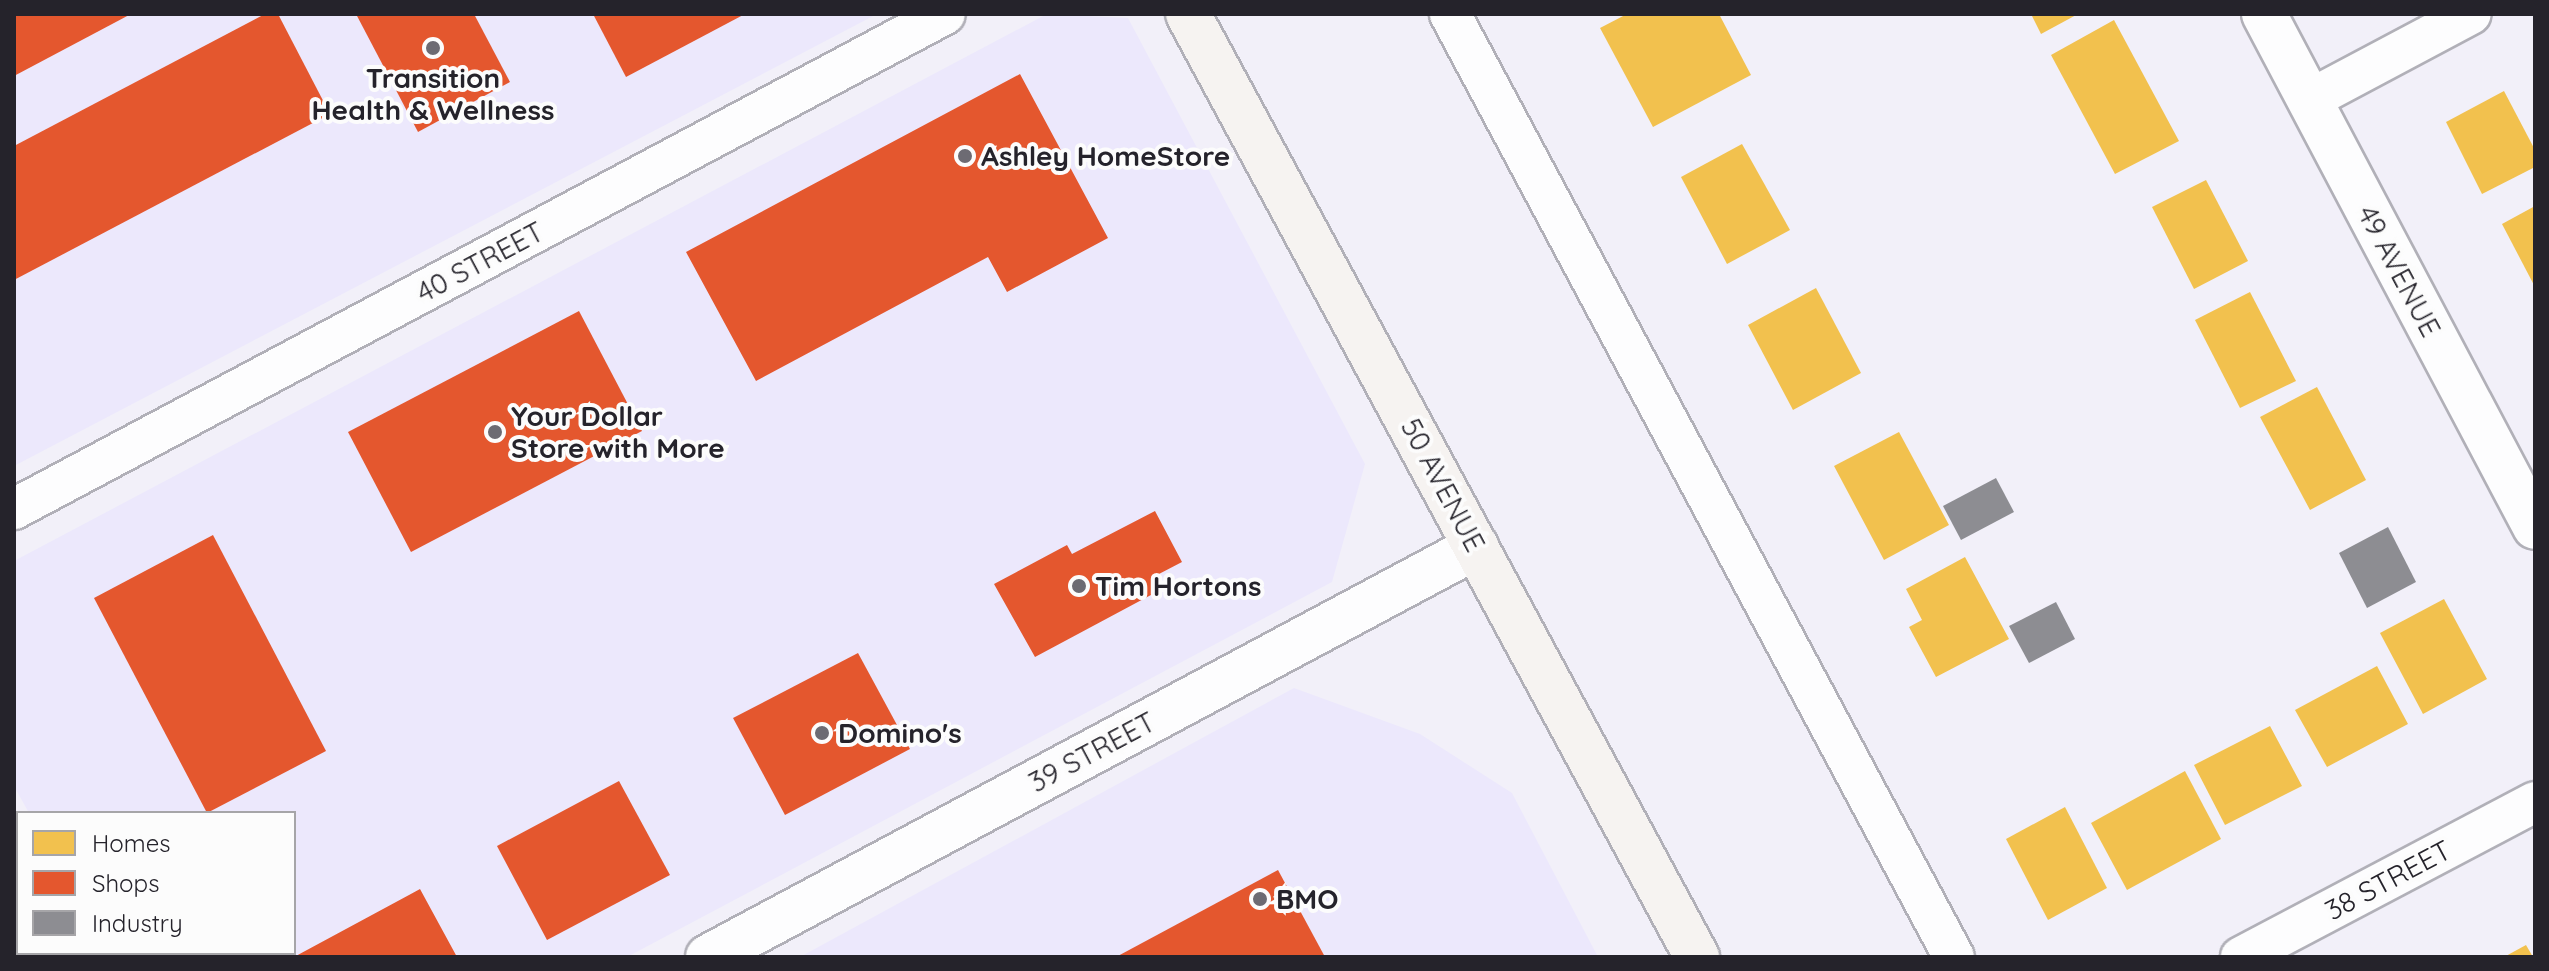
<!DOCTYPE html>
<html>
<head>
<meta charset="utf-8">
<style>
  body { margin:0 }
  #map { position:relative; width:2549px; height:971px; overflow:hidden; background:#f2f0f9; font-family:Quicksand,sans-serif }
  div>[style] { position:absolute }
  .built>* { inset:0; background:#ece8fc }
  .homes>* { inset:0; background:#f2c14e }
  .shops>* { inset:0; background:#e4572e }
  .industry>* { inset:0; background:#8d8d92 }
  .roads { filter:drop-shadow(2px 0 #b1b0b8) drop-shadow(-2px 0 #b1b0b8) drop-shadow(0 2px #b1b0b8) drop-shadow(0 -2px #b1b0b8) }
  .minor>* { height:40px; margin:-20px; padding:0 20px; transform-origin:20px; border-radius:20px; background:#fdfdfe }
  .tertiary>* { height:44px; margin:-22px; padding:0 22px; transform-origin:22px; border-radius:22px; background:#fdfdfe }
  .primary>* { height:44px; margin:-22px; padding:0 22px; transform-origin:22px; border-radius:22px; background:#f6f3f1 }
  .dots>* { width:22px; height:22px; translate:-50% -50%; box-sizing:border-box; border:4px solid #fcfcfc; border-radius:50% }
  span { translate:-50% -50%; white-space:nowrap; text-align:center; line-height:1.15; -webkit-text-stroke:8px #fcfcfc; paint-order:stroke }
  .poi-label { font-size:28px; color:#25232b; font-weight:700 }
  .left { translate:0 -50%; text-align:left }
  .street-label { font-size:28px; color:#25232b }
  .frame { position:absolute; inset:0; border:16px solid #25232b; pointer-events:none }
  .legend { position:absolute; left:16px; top:811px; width:280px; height:144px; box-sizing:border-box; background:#fcfcfc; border:2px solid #a6a5a8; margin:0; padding:10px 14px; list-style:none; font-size:24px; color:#25232b }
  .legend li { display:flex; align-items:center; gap:16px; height:40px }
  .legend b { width:40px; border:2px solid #a6a5a8 }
</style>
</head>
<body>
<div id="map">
  <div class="built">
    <i style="clip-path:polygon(14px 14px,877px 14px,14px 466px)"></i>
    <i style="clip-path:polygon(1047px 14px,1128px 18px,1365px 464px,1332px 582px,627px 957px,109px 957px,107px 953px,294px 953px,294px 813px,29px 813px,14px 786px,14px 561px)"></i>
    <i style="clip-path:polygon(1294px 688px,1420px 734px,1512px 793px,1598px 957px,800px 957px)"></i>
  </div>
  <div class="homes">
    <i style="clip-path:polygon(1627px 14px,1719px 14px,1751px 75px,1653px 127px,1600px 28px)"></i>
    <i style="clip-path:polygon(2031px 14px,2078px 14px,2041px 34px)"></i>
    <i style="clip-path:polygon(2114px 20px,2179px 141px,2115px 174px,2051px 55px)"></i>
    <i style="clip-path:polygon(2504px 91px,2535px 150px,2535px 167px,2482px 194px,2446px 122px)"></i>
    <i style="clip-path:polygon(1742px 144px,1790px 230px,1727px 264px,1681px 177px)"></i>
    <i style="clip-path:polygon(2206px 180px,2248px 261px,2194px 289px,2152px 207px)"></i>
    <i style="clip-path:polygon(2535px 206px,2535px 287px,2502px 224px)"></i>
    <i style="clip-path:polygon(1816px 288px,1861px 373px,1793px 410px,1748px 325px)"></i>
    <i style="clip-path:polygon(2250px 292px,2296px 381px,2240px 408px,2195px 320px)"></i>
    <i style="clip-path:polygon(2317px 387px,2366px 480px,2310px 510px,2260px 417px)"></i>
    <i style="clip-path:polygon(1899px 432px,1949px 525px,1884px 560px,1834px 466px)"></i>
    <i style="clip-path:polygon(1965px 557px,2009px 639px,1936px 677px,1909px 627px,1922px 620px,1906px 589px)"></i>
    <i style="clip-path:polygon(2444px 599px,2487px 679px,2423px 714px,2380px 633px)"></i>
    <i style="clip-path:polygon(2377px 666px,2408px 724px,2327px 767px,2295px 710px)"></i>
    <i style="clip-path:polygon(2270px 726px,2302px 786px,2225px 825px,2194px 765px)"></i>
    <i style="clip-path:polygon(2185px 771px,2221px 839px,2127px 890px,2091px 823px)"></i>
    <i style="clip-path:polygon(2065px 807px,2107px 888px,2048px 920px,2006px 839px)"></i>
    <i style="clip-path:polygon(2526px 945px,2533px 957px,2504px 957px)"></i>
  </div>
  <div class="shops">
    <i style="clip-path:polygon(14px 14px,131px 14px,14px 76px)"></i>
    <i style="clip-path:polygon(265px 14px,278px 14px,330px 114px,14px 280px,14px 146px)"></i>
    <i style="clip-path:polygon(356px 14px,474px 14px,510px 82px,418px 132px)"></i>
    <i style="clip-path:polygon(593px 14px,745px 14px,626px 77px)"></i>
    <i style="clip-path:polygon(1020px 74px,1108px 238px,1007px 292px,988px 257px,756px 381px,686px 252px)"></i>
    <i style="clip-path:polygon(579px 311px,642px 431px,411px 552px,348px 432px)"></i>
    <i style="clip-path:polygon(1155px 511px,1182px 562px,1157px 575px,1164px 588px,1035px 657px,994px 584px,1067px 545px,1072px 554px)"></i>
    <i style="clip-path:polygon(213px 535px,326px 751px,207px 813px,94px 598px)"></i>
    <i style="clip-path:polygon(858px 653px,910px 749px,785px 815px,733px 718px)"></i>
    <i style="clip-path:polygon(619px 781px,670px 875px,547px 940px,497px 846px)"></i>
    <i style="clip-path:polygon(1278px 870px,1325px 957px,1116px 957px)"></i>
    <i style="clip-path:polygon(420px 889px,457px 957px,294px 957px,409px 895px)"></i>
  </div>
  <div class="industry">
    <i style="clip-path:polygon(1996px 478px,2014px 512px,1961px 540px,1943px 506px)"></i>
    <i style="clip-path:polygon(2388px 527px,2416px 582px,2367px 608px,2339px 553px)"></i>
    <i style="clip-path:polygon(2056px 602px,2075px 639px,2029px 663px,2009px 626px)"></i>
  </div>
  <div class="roads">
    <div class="minor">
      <i style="left:1450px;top:14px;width:1069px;rotate:61.88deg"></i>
      <i style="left:2309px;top:100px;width:183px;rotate:-28deg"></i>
      <i style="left:14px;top:509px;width:1054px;rotate:-28deg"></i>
      <i style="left:14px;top:877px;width:8px;rotate:60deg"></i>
      <i style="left:56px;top:953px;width:4px;rotate:63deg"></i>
      <i style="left:2241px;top:957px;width:332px;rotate:-27.8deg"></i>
    </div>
    <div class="tertiary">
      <i style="left:2264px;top:14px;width:580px;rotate:62.15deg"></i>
      <i style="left:708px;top:957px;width:871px;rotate:-28.1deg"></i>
    </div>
    <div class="primary">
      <i style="left:1188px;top:14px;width:1072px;rotate:61.64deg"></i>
    </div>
  </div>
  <div class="dots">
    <i style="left:433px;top:48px;background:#6d6b73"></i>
    <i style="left:965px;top:156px;background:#6d6b73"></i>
    <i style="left:495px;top:432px;background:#6d6b73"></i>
    <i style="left:1079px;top:586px;background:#6d6b73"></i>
    <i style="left:822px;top:733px;background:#6d6b73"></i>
    <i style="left:1260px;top:899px;background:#6d6b73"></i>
  </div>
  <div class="poi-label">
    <span style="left:433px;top:94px">Transition<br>Health &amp; Wellness</span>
    <span class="left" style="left:981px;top:156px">Ashley HomeStore</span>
    <span class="left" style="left:511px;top:432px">Your Dollar<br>Store with More</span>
    <span class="left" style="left:1095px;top:586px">Tim Hortons</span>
    <span class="left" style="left:838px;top:733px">Domino's</span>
    <span class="left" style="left:1276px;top:899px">BMO</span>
  </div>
  <div class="street-label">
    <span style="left:480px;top:262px;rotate:-28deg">40 STREET</span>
    <span style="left:2399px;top:271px;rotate:62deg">49 AVENUE</span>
    <span style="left:1443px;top:485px;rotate:62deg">50 AVENUE</span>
    <span style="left:1092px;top:752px;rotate:-28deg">39 STREET</span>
    <span style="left:2388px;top:880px;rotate:-28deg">38 STREET</span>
  </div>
  <div class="frame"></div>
  <ul class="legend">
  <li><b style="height:22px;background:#f2c14e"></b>Homes</li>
  <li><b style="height:22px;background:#e4572e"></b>Shops</li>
  <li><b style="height:22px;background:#8d8d92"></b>Industry</li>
  </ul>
</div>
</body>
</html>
